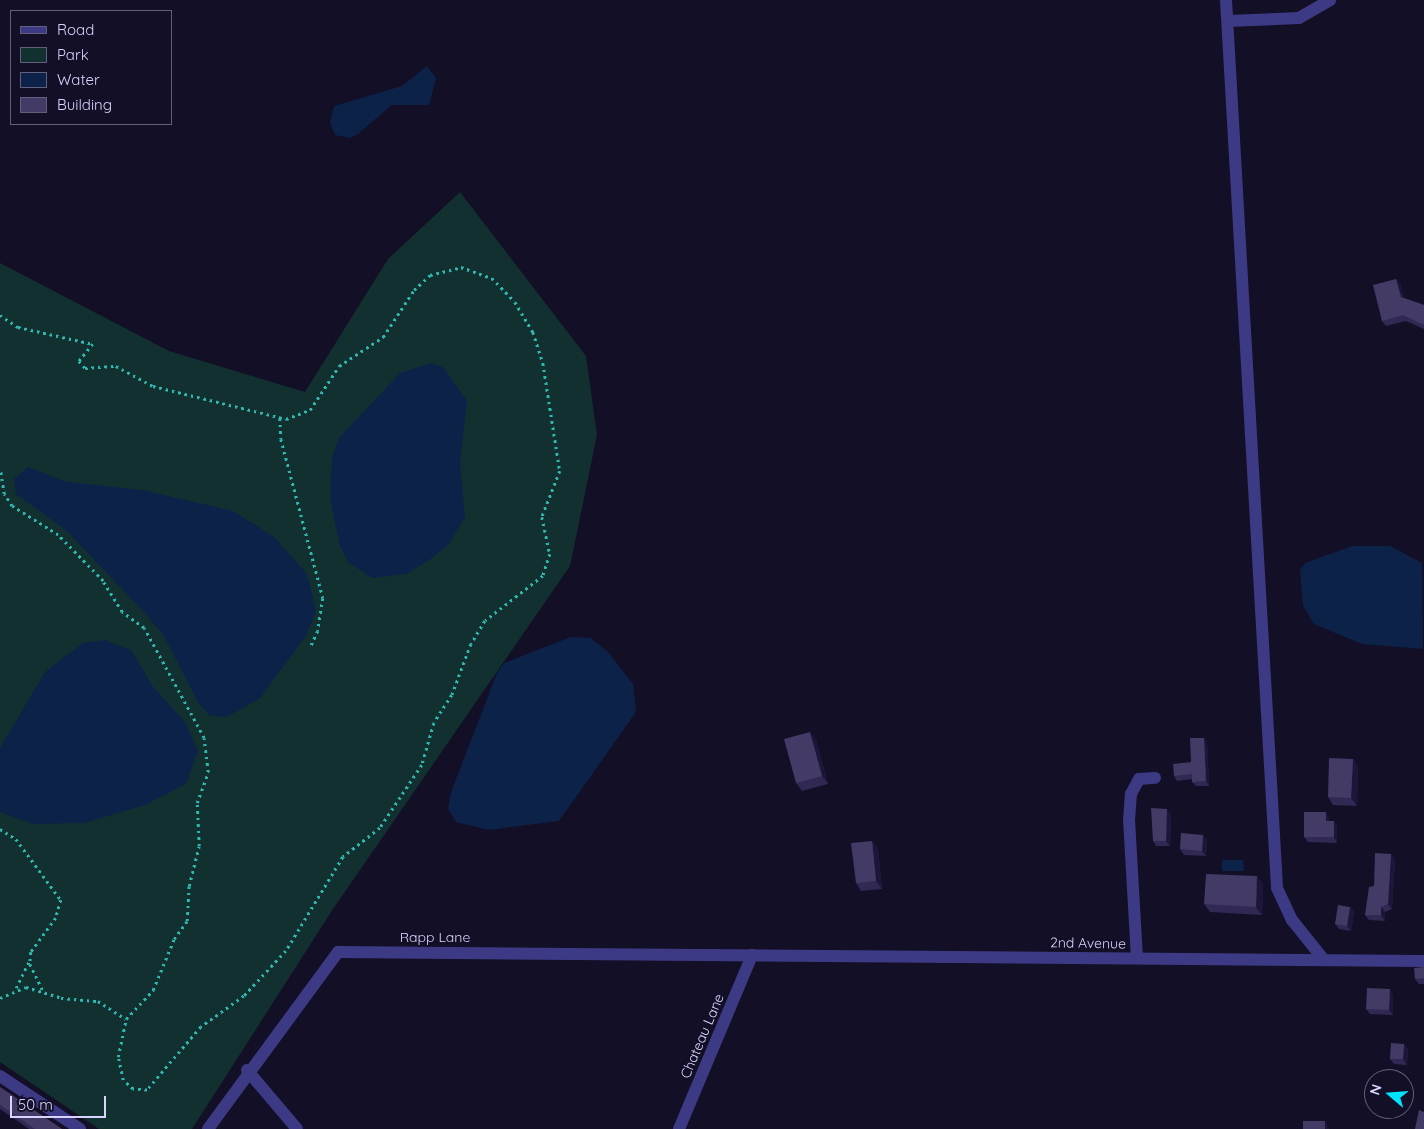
<!DOCTYPE html>
<html>
<head>
<meta charset="utf-8">
<style>
  body { margin:0 }
  #map { position:relative; width:1424px; height:1129px; overflow:hidden; background:#130f26; font-family:Quicksand,sans-serif }
  div>[style] { position:absolute }
  .green>* { inset:0; background:#12302f }
  .water>* { inset:0; background:#0c2248 }
  .path>* { height:2.5px; margin-top:-1.25px; transform-origin:0; background:repeating-linear-gradient(90deg,#2fb8b0 0 2.5px,transparent 0 6.5px) }
  .minor>* { height:12px; margin:-6px; padding:0 6px; transform-origin:6px; border-radius:6px; background:#3d3a85 }
  .wall>* { inset:0; background:#312854 }
  .shaded-wall>* { inset:0; background:#1d163a }
  .building>* { inset:0; background:#433a66 }
  span { translate:-50% -50%; white-space:nowrap; text-align:center; line-height:1.15; -webkit-text-stroke:4px #130f26; paint-order:stroke }
  .street-label { font-size:14px; color:#d9d4ff }
  .legend { position:absolute; left:10px; top:10px; width:162px; height:115px; box-sizing:border-box; background:#130f26; border:1px solid #625e7d; margin:0; padding:6px 9px; list-style:none; font-size:15px; color:#d9d4ff }
  .legend li { display:flex; align-items:center; gap:10px; height:25px }
  .legend b { width:25px; border:1px solid #625e7d }
  .north { position:absolute; left:1364px; top:1069px; width:50px; height:50px; box-sizing:border-box; background:#130f26; border:1px solid #625e7d; border-radius:50%; rotate:288deg; font-size:14px; font-weight:700; line-height:20px; text-align:center; color:#d9d4ff }
  .north::after { content:''; display:block; margin:auto; width:18px; height:22px; background:#00e5ff; clip-path:polygon(50% 0,100% 100%,50% 72%,0 100%) }
  .scale { position:absolute; left:10px; top:1096px; width:96px; height:22px; box-sizing:border-box; border:2px solid #d9d4ff; border-top:0; padding-left:6px; font-size:15px; line-height:18px; white-space:nowrap; color:#d9d4ff; -webkit-text-stroke:4px #130f26; paint-order:stroke }
</style>
</head>
<body>
<div id="map">
  <div class="green">
    <i style="clip-path:polygon(460px 192px,586px 356px,597px 435px,570px 566px,333px 909px,192px 1129px,99px 1129px,0 1062px,0 263px,169px 351px,305px 392px,388px 259px)"></i>
  </div>
  <div class="water">
    <i style="clip-path:polygon(427px 66px,436px 78px,429px 105px,392px 105px,358px 134px,350px 138px,335px 135px,330px 123px,334px 106px,402px 86px)"></i>
    <i style="clip-path:polygon(431px 363px,444px 368px,467px 401px,460px 463px,465px 517px,449px 544px,432px 558px,407px 574px,372px 578px,348px 562px,340px 546px,330px 499px,332px 457px,339px 438px,400px 373px)"></i>
    <i style="clip-path:polygon(28px 467px,67px 482px,142px 490px,233px 511px,274px 537px,307px 574px,316px 610px,306px 636px,260px 698px,227px 717px,210px 716px,198px 702px,164px 636px,142px 610px,67px 531px,16px 494px,14px 479px)"></i>
    <i style="clip-path:polygon(1352px 546px,1390px 546px,1422px 563px,1423px 649px,1362px 644px,1314px 624px,1303px 605px,1300px 570px,1305px 563px)"></i>
    <i style="clip-path:polygon(571px 637px,591px 638px,608px 652px,633px 684px,636px 712px,559px 821px,489px 830px,456px 822px,448px 809px,451px 792px,497px 673px,504px 663px)"></i>
    <i style="clip-path:polygon(105px 640px,131px 650px,153px 687px,185px 722px,198px 751px,186px 784px,145px 805px,84px 823px,33px 824px,0 812px,0 748px,45px 672px,83px 643px)"></i>
    <i style="clip-path:polygon(1222px 860px,1243px 860px,1244px 871px,1222px 871px)"></i>
  </div>
  <div class="path">
    <i style="left:0;top:315px;width:22px;rotate:34deg"></i>
    <i style="left:18px;top:327px;width:77px;rotate:12.8deg"></i>
    <i style="left:93px;top:344px;width:22px;rotate:129deg"></i>
    <i style="left:79px;top:361px;width:9px;rotate:49deg"></i>
    <i style="left:85px;top:368px;width:31px;rotate:-4deg"></i>
    <i style="left:116px;top:366px;width:42px;rotate:28.4deg"></i>
    <i style="left:153px;top:386px;width:137px;rotate:13.9deg"></i>
    <i style="left:286px;top:419px;width:26px;rotate:-21deg"></i>
    <i style="left:310px;top:410px;width:53px;rotate:-56.6deg"></i>
    <i style="left:339px;top:366px;width:53px;rotate:-33.4deg"></i>
    <i style="left:383px;top:337px;width:56px;rotate:-56.6deg"></i>
    <i style="left:414px;top:290px;width:22px;rotate:-43deg"></i>
    <i style="left:430px;top:275px;width:32px;rotate:-14deg"></i>
    <i style="left:461px;top:267px;width:33px;rotate:20deg"></i>
    <i style="left:492px;top:278px;width:33px;rotate:46deg"></i>
    <i style="left:515px;top:302px;width:35px;rotate:59deg"></i>
    <i style="left:533px;top:332px;width:33px;rotate:72deg"></i>
    <i style="left:543px;top:363px;width:109px;rotate:81.1deg"></i>
    <i style="left:560px;top:471px;width:49px;rotate:111.4deg"></i>
    <i style="left:542px;top:517px;width:38px;rotate:78deg"></i>
    <i style="left:550px;top:554px;width:23px;rotate:108deg"></i>
    <i style="left:543px;top:576px;width:73px;rotate:142.2deg"></i>
    <i style="left:485px;top:621px;width:27px;rotate:121deg"></i>
    <i style="left:471px;top:644px;width:54px;rotate:110.4deg"></i>
    <i style="left:452px;top:695px;width:33px;rotate:123deg"></i>
    <i style="left:434px;top:723px;width:44px;rotate:105.9deg"></i>
    <i style="left:422px;top:765px;width:76px;rotate:123.7deg"></i>
    <i style="left:380px;top:828px;width:47px;rotate:141.9deg"></i>
    <i style="left:343px;top:857px;width:110px;rotate:121.2deg"></i>
    <i style="left:286px;top:951px;width:62px;rotate:133deg"></i>
    <i style="left:244px;top:996px;width:53px;rotate:144.2deg"></i>
    <i style="left:201px;top:1027px;width:83px;rotate:130.6deg"></i>
    <i style="left:147px;top:1090px;width:14px;rotate:-176deg"></i>
    <i style="left:133px;top:1089px;width:13px;rotate:-138deg"></i>
    <i style="left:123px;top:1080px;width:24px;rotate:-102deg"></i>
    <i style="left:118px;top:1057px;width:39px;rotate:-78deg"></i>
    <i style="left:126px;top:1019px;width:40px;rotate:-47deg"></i>
    <i style="left:153px;top:990px;width:55px;rotate:-67.6deg"></i>
    <i style="left:174px;top:939px;width:22px;rotate:-54deg"></i>
    <i style="left:187px;top:921px;width:35px;rotate:-87deg"></i>
    <i style="left:189px;top:886px;width:41px;rotate:-76deg"></i>
    <i style="left:199px;top:846px;width:43px;rotate:-92.7deg"></i>
    <i style="left:197px;top:803px;width:33px;rotate:-70deg"></i>
    <i style="left:208px;top:772px;width:34px;rotate:-97deg"></i>
    <i style="left:204px;top:738px;width:125px;rotate:-118.6deg"></i>
    <i style="left:144px;top:628px;width:27px;rotate:-144deg"></i>
    <i style="left:122px;top:612px;width:36px;rotate:-122deg"></i>
    <i style="left:103px;top:581px;width:64px;rotate:-134.4deg"></i>
    <i style="left:58px;top:535px;width:54px;rotate:-147.8deg"></i>
    <i style="left:12px;top:506px;width:14px;rotate:-124deg"></i>
    <i style="left:4px;top:494px;width:25px;rotate:-99deg"></i>
    <i style="left:280px;top:418px;width:21px;rotate:87deg"></i>
    <i style="left:281px;top:439px;width:164px;rotate:75.2deg"></i>
    <i style="left:323px;top:598px;width:33px;rotate:99deg"></i>
    <i style="left:318px;top:631px;width:19px;rotate:115deg"></i>
    <i style="left:0;top:829px;width:19px;rotate:32deg"></i>
    <i style="left:16px;top:839px;width:76px;rotate:53.6deg"></i>
    <i style="left:61px;top:900px;width:19px;rotate:106deg"></i>
    <i style="left:56px;top:918px;width:42px;rotate:126.3deg"></i>
    <i style="left:31px;top:952px;width:12px;rotate:95deg"></i>
    <i style="left:30px;top:964px;width:30px;rotate:64deg"></i>
    <i style="left:16px;top:988px;width:32px;rotate:-64deg"></i>
    <i style="left:0;top:998px;width:28px;rotate:-23deg"></i>
    <i style="left:26px;top:987px;width:37px;rotate:17deg"></i>
    <i style="left:61px;top:998px;width:37px;rotate:5deg"></i>
    <i style="left:98px;top:1001px;width:33px;rotate:33deg"></i>
  </div>
  <div class="minor">
    <i style="left:1226px;top:0;width:889px;rotate:86.71deg"></i>
    <i style="left:1277px;top:888px;width:35px;rotate:65deg"></i>
    <i style="left:1292px;top:920px;width:51px;rotate:51.3deg"></i>
    <i style="left:1228px;top:21px;width:71px;rotate:-2.4deg"></i>
    <i style="left:1299px;top:18px;width:36px;rotate:-30deg"></i>
    <i style="left:1137px;top:958px;width:137px;rotate:-93.3deg"></i>
    <i style="left:1129px;top:821px;width:27px;rotate:-86deg"></i>
    <i style="left:1131px;top:794px;width:17px;rotate:-62deg"></i>
    <i style="left:1139px;top:779px;width:16px;rotate:-4deg"></i>
    <i style="left:247px;top:1070px;width:77px;rotate:49.7deg"></i>
    <i style="left:0;top:1076px;width:96px;rotate:33.5deg"></i>
    <i style="left:208px;top:1129px;width:220px;rotate:-53.7deg"></i>
    <i style="left:338px;top:952px;width:1086px;rotate:0.47deg"></i>
    <i style="left:679px;top:1129px;width:189px;rotate:-67.2deg"></i>
  </div>
  <div class="wall">
    <i style="clip-path:polygon(1396px 279px,1400px 284px,1404px 298px,1424px 305px,1424px 329px,1406px 321px,1386px 326px,1382px 321px)"></i>
    <i style="clip-path:polygon(1204px 738px,1207px 742px,1209px 786px,1196px 786px,1192px 782px,1192px 779px,1177px 781px,1174px 776px,1191px 762px)"></i>
    <i style="clip-path:polygon(816px 740px,828px 784px,802px 791px,796px 783px)"></i>
    <i style="clip-path:polygon(1353px 759px,1358px 767px,1357px 806px,1333px 805px,1328px 797px)"></i>
    <i style="clip-path:polygon(1171px 814px,1170px 846px,1156px 846px,1153px 841px)"></i>
    <i style="clip-path:polygon(1329px 817px,1329px 821px,1337px 826px,1337px 843px,1308px 842px,1304px 837px)"></i>
    <i style="clip-path:polygon(1203px 835px,1207px 840px,1206px 856px,1184px 855px,1180px 849px)"></i>
    <i style="clip-path:polygon(872px 841px,878px 849px,882px 889px,861px 891px,856px 883px)"></i>
    <i style="clip-path:polygon(1391px 854px,1395px 859px,1392px 909px,1385px 912px,1385px 921px,1369px 920px,1365px 915px,1374px 886px)"></i>
    <i style="clip-path:polygon(1263px 884px,1262px 915px,1210px 912px,1204px 904px)"></i>
    <i style="clip-path:polygon(1350px 907px,1354px 912px,1351px 931px,1339px 929px,1335px 924px)"></i>
    <i style="clip-path:polygon(1424px 967px,1424px 984px,1419px 984px,1415px 979px)"></i>
    <i style="clip-path:polygon(1393px 995px,1393px 1015px,1370px 1014px,1366px 1009px)"></i>
    <i style="clip-path:polygon(1404px 1044px,1408px 1049px,1407px 1065px,1394px 1064px,1390px 1059px)"></i>
    <i style="clip-path:polygon(0 1087px,62px 1129px,29px 1129px,0 1109px)"></i>
  </div>
  <div class="shaded-wall">
    <i style="clip-path:polygon(1396px 279px,1400px 284px,1405px 302px,1401px 297px)"></i>
    <i style="clip-path:polygon(810px 732px,816px 740px,828px 784px,822px 776px)"></i>
    <i style="clip-path:polygon(1204px 738px,1207px 742px,1209px 786px,1206px 781px)"></i>
    <i style="clip-path:polygon(1353px 759px,1358px 767px,1357px 806px,1351px 798px)"></i>
    <i style="clip-path:polygon(1167px 809px,1171px 814px,1170px 846px,1166px 841px)"></i>
    <i style="clip-path:polygon(1326px 812px,1329px 817px,1329px 826px,1326px 821px)"></i>
    <i style="clip-path:polygon(1334px 821px,1337px 826px,1337px 843px,1334px 837px)"></i>
    <i style="clip-path:polygon(1203px 835px,1207px 840px,1206px 856px,1202px 851px)"></i>
    <i style="clip-path:polygon(872px 841px,878px 849px,882px 889px,876px 881px)"></i>
    <i style="clip-path:polygon(1391px 854px,1395px 859px,1392px 909px,1388px 904px)"></i>
    <i style="clip-path:polygon(1257px 876px,1263px 884px,1262px 915px,1256px 907px)"></i>
    <i style="clip-path:polygon(1350px 907px,1354px 912px,1351px 931px,1347px 926px)"></i>
    <i style="clip-path:polygon(1381px 907px,1385px 912px,1385px 921px,1381px 915px)"></i>
    <i style="clip-path:polygon(1390px 989px,1393px 995px,1393px 1015px,1389px 1010px)"></i>
    <i style="clip-path:polygon(1404px 1044px,1408px 1049px,1407px 1065px,1403px 1059px)"></i>
    <i style="clip-path:polygon(1325px 1121px,1329px 1127px,1329px 1129px,1325px 1129px)"></i>
  </div>
  <div class="building">
    <i style="clip-path:polygon(1396px 279px,1401px 297px,1424px 305px,1424px 325px,1403px 315px,1382px 321px,1373px 285px)"></i>
    <i style="clip-path:polygon(810px 732px,822px 776px,796px 783px,784px 739px)"></i>
    <i style="clip-path:polygon(1190px 738px,1204px 738px,1206px 781px,1192px 782px,1192px 774px,1174px 776px,1173px 764px,1191px 762px)"></i>
    <i style="clip-path:polygon(1329px 758px,1353px 759px,1351px 798px,1328px 797px)"></i>
    <i style="clip-path:polygon(1151px 808px,1167px 809px,1166px 841px,1153px 841px)"></i>
    <i style="clip-path:polygon(1304px 812px,1326px 812px,1326px 821px,1334px 821px,1334px 837px,1304px 837px)"></i>
    <i style="clip-path:polygon(1181px 833px,1203px 835px,1202px 851px,1180px 849px)"></i>
    <i style="clip-path:polygon(872px 841px,876px 881px,856px 883px,851px 843px)"></i>
    <i style="clip-path:polygon(1375px 853px,1391px 854px,1388px 904px,1381px 907px,1381px 915px,1365px 915px,1369px 887px,1374px 886px)"></i>
    <i style="clip-path:polygon(1206px 874px,1257px 876px,1256px 907px,1204px 904px)"></i>
    <i style="clip-path:polygon(1338px 905px,1350px 907px,1347px 926px,1335px 924px)"></i>
    <i style="clip-path:polygon(1424px 967px,1424px 978px,1415px 979px,1414px 968px)"></i>
    <i style="clip-path:polygon(1367px 988px,1390px 989px,1389px 1010px,1366px 1009px)"></i>
    <i style="clip-path:polygon(1391px 1043px,1404px 1044px,1403px 1059px,1390px 1059px)"></i>
    <i style="clip-path:polygon(0 1087px,62px 1129px,35px 1129px,0 1105px)"></i>
    <i style="clip-path:polygon(1419px 1110px,1424px 1112px,1424px 1129px,1415px 1129px)"></i>
    <i style="clip-path:polygon(1303px 1121px,1325px 1121px,1325px 1129px,1303px 1129px)"></i>
  </div>
  <div class="street-label">
    <span style="left:435px;top:937px">Rapp Lane</span>
    <span style="left:1088px;top:943px;rotate:1deg">2nd Avenue</span>
    <span style="left:702px;top:1036px;rotate:-67deg">Chateau Lane</span>
  </div>
  <ul class="legend">
  <li><b style="height:6px;background:#3d3a85"></b>Road</li>
  <li><b style="height:14px;background:#12302f"></b>Park</li>
  <li><b style="height:14px;background:#0c2248"></b>Water</li>
  <li><b style="height:14px;background:#433a66"></b>Building</li>
  </ul>
  <div class="north">N</div>
  <div class="scale">50 m</div>
</div>
</body>
</html>
